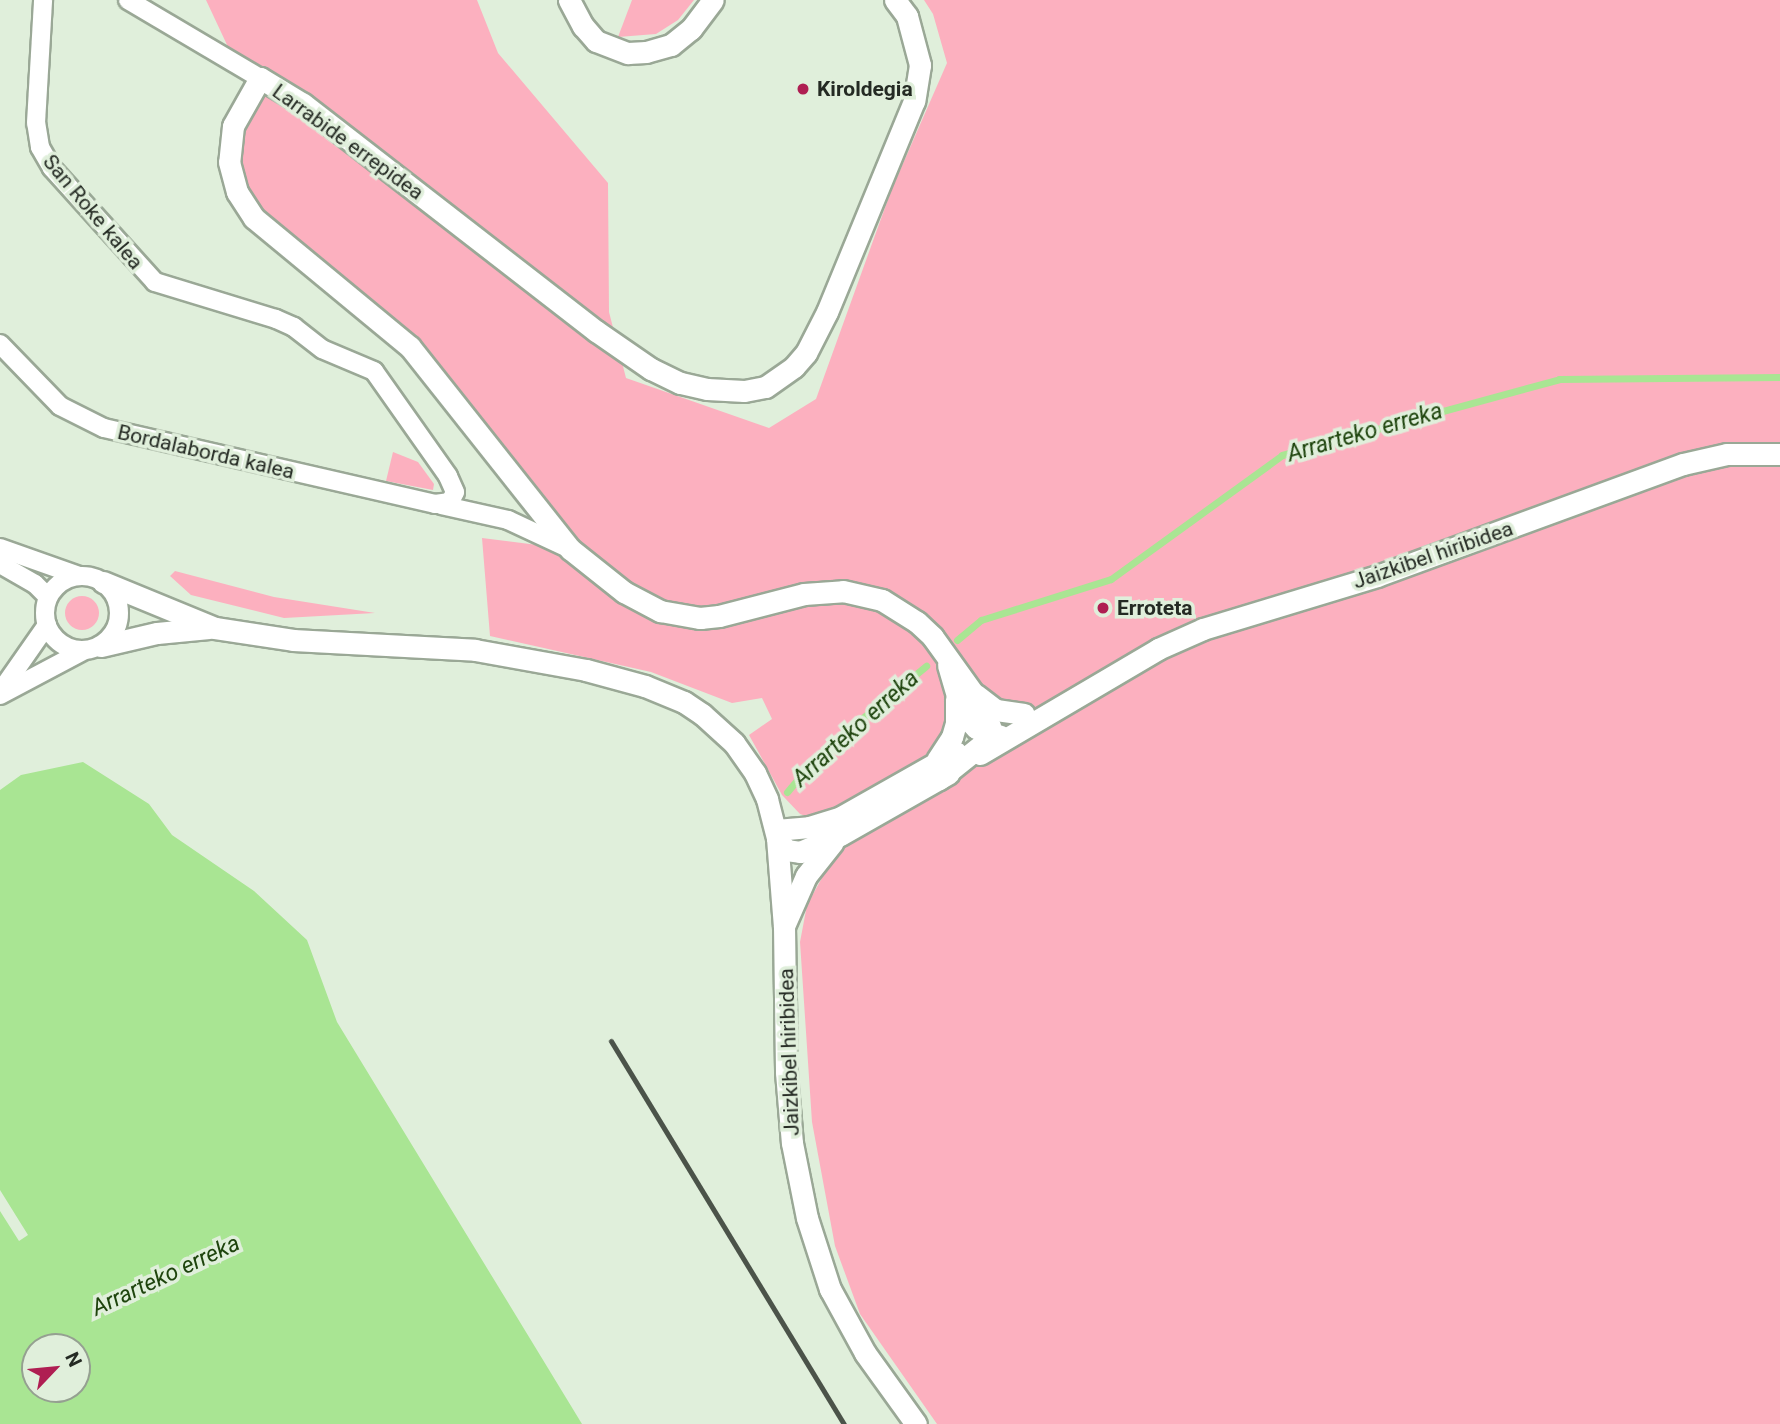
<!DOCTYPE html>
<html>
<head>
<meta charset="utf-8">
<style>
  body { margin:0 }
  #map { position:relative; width:1780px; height:1424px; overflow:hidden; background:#e0efdb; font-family:Roboto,sans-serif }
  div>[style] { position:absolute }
  .green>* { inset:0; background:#fcb0bf }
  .round { border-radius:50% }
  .water>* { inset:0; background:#a9e593 }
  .stream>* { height:7px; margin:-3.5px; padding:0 3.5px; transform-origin:3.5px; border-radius:3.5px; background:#a9e593 }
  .roads { filter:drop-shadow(2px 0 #9aa896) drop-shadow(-2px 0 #9aa896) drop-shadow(0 2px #9aa896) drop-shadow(0 -2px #9aa896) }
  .minor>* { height:18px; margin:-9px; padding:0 9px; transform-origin:9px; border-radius:9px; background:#fff }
  .minor>.ring { margin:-9px; padding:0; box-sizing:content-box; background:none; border:18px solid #fff; border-radius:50% }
  .tertiary>* { height:21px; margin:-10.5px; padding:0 10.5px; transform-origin:10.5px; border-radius:10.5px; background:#fff }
  .rail>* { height:5px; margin:-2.5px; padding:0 2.5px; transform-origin:2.5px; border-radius:2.5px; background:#4b5349 }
  .dots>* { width:19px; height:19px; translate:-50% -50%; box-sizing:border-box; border:4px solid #e0efdb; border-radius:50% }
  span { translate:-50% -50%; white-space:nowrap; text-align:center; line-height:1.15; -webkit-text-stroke:7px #e0efdb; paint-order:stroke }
  .poi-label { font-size:21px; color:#242a23; font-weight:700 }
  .left { translate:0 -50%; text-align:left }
  .street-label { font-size:21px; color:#242a23 }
  .water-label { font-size:23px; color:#1e440d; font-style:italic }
  .north { position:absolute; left:21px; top:1333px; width:70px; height:70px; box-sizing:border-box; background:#e0efdb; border:2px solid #95a091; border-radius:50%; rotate:64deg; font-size:19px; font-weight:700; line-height:28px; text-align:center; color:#242a23 }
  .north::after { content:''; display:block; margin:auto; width:24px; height:32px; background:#af1e52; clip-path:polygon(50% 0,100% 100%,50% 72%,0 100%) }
</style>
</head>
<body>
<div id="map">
  <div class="green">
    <i style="clip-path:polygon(206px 0,477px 0,498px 53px,608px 183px,609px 312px,626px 378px,769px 428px,816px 399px,891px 191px,947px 63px,933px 14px,924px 0,1780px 0,1780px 1424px,937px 1424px,860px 1314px,835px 1246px,812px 1122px,800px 942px,807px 905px,823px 876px,847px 844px,1010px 738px,955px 694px,945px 750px,825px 823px,800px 814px,782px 795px,749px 735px,772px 719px,762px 698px,732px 703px,651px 672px,490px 636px,482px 538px,569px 549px,422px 360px,265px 228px,229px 162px,250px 94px)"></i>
    <i style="clip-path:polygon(632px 0,694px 0,678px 20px,656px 34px,618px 37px)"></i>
    <i style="clip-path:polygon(393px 452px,418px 462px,434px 484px,433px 490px,386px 481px)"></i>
    <i style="clip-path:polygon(175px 571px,274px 597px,375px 613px,284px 618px,191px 595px,170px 576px)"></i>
    <i class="round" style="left:65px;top:596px;width:34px;height:34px"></i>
  </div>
  <div class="water">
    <i style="clip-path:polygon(evenodd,83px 762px,149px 804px,172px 835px,254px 891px,307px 940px,337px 1022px,582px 1424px,0 1424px,0 1211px,19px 1241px,28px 1235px,0 1190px,0 790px,21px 775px,83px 762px,77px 1347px,77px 1389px,35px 1389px,35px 1347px,77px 1347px)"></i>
  </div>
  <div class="stream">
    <i style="left:957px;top:640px;width:31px;rotate:-40deg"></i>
    <i style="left:981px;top:620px;width:136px;rotate:-17.5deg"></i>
    <i style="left:1111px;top:579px;width:211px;rotate:-35.9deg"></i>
    <i style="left:1282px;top:455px;width:287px;rotate:-15.3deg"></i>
    <i style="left:1559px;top:379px;width:221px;rotate:-0.5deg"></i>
    <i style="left:787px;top:792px;width:30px;rotate:-50deg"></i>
    <i style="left:806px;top:769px;width:72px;rotate:-42.2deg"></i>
    <i style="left:859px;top:721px;width:87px;rotate:-39.4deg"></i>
  </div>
  <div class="roads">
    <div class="minor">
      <i style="left:128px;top:0;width:153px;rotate:30.6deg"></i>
      <i style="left:0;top:344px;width:86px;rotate:45.9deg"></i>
      <i style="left:60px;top:406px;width:49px;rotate:26.6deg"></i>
      <i style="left:104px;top:428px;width:340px;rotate:12.9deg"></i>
      <i style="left:435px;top:504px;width:15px;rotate:-8deg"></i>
      <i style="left:450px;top:502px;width:11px;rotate:-63deg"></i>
      <i style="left:455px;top:492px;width:17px;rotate:-114deg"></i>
      <i style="left:448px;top:476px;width:128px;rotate:-125.2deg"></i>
      <i style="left:374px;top:371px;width:56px;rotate:-157.1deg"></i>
      <i style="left:322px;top:349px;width:36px;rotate:-142deg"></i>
      <i style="left:294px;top:327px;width:20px;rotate:-156deg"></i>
      <i style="left:276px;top:319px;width:127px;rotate:-163deg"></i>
      <i style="left:155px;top:282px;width:154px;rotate:-132.1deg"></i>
      <i style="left:52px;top:168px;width:24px;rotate:-120deg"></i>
      <i style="left:40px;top:147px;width:24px;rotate:-99deg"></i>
      <i style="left:36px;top:123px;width:123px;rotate:-86.7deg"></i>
      <i style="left:441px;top:505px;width:69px;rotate:12.6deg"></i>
      <i style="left:508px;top:520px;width:64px;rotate:25deg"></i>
      <i style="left:0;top:548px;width:84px;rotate:19.5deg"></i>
      <i style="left:0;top:564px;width:40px;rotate:29.7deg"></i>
      <i style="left:35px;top:584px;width:18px;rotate:45deg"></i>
      <i class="ring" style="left:45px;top:576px;width:56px;height:56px"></i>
      <i style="left:3px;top:688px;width:77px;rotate:-55.1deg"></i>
      <i style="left:0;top:695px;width:96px;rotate:-27.9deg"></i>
    </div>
    <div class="tertiary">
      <i style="left:569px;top:0;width:30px;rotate:62deg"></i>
      <i style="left:583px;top:26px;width:20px;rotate:49deg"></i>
      <i style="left:596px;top:41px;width:34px;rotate:21deg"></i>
      <i style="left:628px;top:53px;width:18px;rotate:-3deg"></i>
      <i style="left:646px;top:52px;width:26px;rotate:-16deg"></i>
      <i style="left:671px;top:45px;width:26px;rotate:-39deg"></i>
      <i style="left:691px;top:29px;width:36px;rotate:-53deg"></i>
      <i style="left:895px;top:0;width:20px;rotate:53deg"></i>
      <i style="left:907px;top:16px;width:51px;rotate:75.1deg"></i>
      <i style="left:920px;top:65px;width:36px;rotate:99deg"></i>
      <i style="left:914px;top:101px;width:228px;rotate:112.4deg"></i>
      <i style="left:827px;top:312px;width:46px;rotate:117.1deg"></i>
      <i style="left:806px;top:353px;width:18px;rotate:131deg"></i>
      <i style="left:794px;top:367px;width:35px;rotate:145deg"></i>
      <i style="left:765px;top:387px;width:21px;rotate:169deg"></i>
      <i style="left:744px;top:391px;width:37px;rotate:-177deg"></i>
      <i style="left:707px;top:389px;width:28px;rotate:-167deg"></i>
      <i style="left:680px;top:383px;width:32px;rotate:-154deg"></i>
      <i style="left:651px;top:369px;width:67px;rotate:-145.4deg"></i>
      <i style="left:596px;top:331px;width:371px;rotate:-142.2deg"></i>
      <i style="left:303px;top:104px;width:50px;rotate:-148.8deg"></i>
      <i style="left:260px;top:78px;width:55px;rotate:119.4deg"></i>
      <i style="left:233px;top:126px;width:36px;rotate:96deg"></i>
      <i style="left:229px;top:162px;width:31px;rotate:75deg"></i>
      <i style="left:237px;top:192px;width:31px;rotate:57deg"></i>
      <i style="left:254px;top:218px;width:202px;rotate:39.6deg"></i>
      <i style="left:410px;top:347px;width:258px;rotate:51.6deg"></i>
      <i style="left:570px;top:549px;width:69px;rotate:38.5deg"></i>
      <i style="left:624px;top:592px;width:41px;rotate:27.8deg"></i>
      <i style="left:660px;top:611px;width:41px;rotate:9.9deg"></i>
      <i style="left:700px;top:618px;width:19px;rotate:-6deg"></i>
      <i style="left:719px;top:616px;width:88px;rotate:-14.5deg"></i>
      <i style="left:804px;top:594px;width:39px;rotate:-4deg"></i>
      <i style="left:843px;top:591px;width:40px;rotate:13deg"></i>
      <i style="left:882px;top:600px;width:41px;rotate:32.2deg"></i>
      <i style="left:917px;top:622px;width:21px;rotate:43deg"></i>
      <i style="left:932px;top:636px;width:70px;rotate:54.3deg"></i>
      <i style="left:973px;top:693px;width:38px;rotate:63deg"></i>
      <i style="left:990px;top:727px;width:17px;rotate:111deg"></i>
      <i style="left:984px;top:743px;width:58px;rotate:141.3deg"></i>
      <i style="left:103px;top:582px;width:121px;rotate:22.3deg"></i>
      <i style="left:215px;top:628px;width:79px;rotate:8.7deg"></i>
      <i style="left:293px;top:640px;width:182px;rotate:3.1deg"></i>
      <i style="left:475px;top:650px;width:113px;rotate:10.2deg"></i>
      <i style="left:586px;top:670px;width:61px;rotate:15.2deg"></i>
      <i style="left:645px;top:686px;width:42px;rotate:22.3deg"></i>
      <i style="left:684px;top:702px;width:22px;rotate:34deg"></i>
      <i style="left:702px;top:714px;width:43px;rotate:42.2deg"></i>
      <i style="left:734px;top:743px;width:37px;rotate:55deg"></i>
      <i style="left:755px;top:773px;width:29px;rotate:65deg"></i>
      <i style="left:767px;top:799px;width:40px;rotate:75.6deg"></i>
      <i style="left:777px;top:838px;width:88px;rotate:85.5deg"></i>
      <i style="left:101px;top:646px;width:57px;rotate:-13.1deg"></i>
      <i style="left:157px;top:633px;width:52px;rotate:-5.5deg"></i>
      <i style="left:948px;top:665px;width:50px;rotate:73.7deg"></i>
      <i style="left:962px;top:713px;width:21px;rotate:47deg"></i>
      <i style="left:976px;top:728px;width:26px;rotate:18deg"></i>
      <i style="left:976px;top:695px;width:25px;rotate:37deg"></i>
      <i style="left:996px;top:710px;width:28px;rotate:8deg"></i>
      <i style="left:980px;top:754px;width:207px;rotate:-30.5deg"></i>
      <i style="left:1158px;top:649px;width:49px;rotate:-24deg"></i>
      <i style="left:1203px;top:629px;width:182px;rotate:-16.9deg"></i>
      <i style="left:1377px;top:576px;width:326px;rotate:-20.1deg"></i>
      <i style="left:1683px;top:464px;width:45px;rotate:-12.8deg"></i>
      <i style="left:1727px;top:454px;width:53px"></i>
      <i style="left:937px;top:760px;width:27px;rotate:-57deg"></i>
      <i style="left:952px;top:737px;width:15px;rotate:-74deg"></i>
      <i style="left:956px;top:723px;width:24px;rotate:-90deg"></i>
      <i style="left:776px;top:830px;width:33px;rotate:-5deg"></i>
      <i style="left:809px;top:827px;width:34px;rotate:-17deg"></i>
      <i style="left:841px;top:817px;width:132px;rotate:-29.5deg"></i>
      <i style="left:777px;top:838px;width:15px;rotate:53deg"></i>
      <i style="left:786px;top:850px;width:14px;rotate:8deg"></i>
      <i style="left:800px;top:852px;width:43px;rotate:-23deg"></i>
      <i style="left:840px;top:835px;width:125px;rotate:-29.6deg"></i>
      <i style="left:833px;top:842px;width:43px;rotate:128.5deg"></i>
      <i style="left:806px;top:876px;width:55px;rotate:113.7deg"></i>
      <i style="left:784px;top:926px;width:146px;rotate:89.2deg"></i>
      <i style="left:786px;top:1072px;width:71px;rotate:85.2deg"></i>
      <i style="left:792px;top:1143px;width:76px;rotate:78.7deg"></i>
      <i style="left:807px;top:1218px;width:75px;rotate:72.1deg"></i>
      <i style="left:830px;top:1289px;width:73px;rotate:61.3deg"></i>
      <i style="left:865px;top:1353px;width:87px;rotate:54.3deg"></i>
    </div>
  </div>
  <div class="rail">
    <i style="left:611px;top:1041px;width:448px;rotate:58.7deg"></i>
  </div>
  <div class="dots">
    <i style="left:803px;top:89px;background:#af1e52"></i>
    <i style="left:1103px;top:608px;background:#af1e52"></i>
  </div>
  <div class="poi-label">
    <span class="left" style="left:817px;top:89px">Kiroldegia</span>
    <span class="left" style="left:1117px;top:608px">Erroteta</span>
  </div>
  <div class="street-label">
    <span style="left:348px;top:142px;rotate:36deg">Larrabide errepidea</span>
    <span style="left:93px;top:212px;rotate:50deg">San Roke kalea</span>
    <span style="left:206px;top:452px;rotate:13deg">Bordalaborda kalea</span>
    <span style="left:1433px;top:555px;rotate:-19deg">Jaizkibel hiribidea</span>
    <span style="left:789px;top:1052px;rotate:-92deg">Jaizkibel hiribidea</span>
  </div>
  <div class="water-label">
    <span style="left:1365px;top:433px;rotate:-16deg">Arrarteko erreka</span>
    <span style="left:856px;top:729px;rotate:-42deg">Arrarteko erreka</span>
    <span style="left:166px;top:1276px;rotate:-25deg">Arrarteko erreka</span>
  </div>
  <div class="north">N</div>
</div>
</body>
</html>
